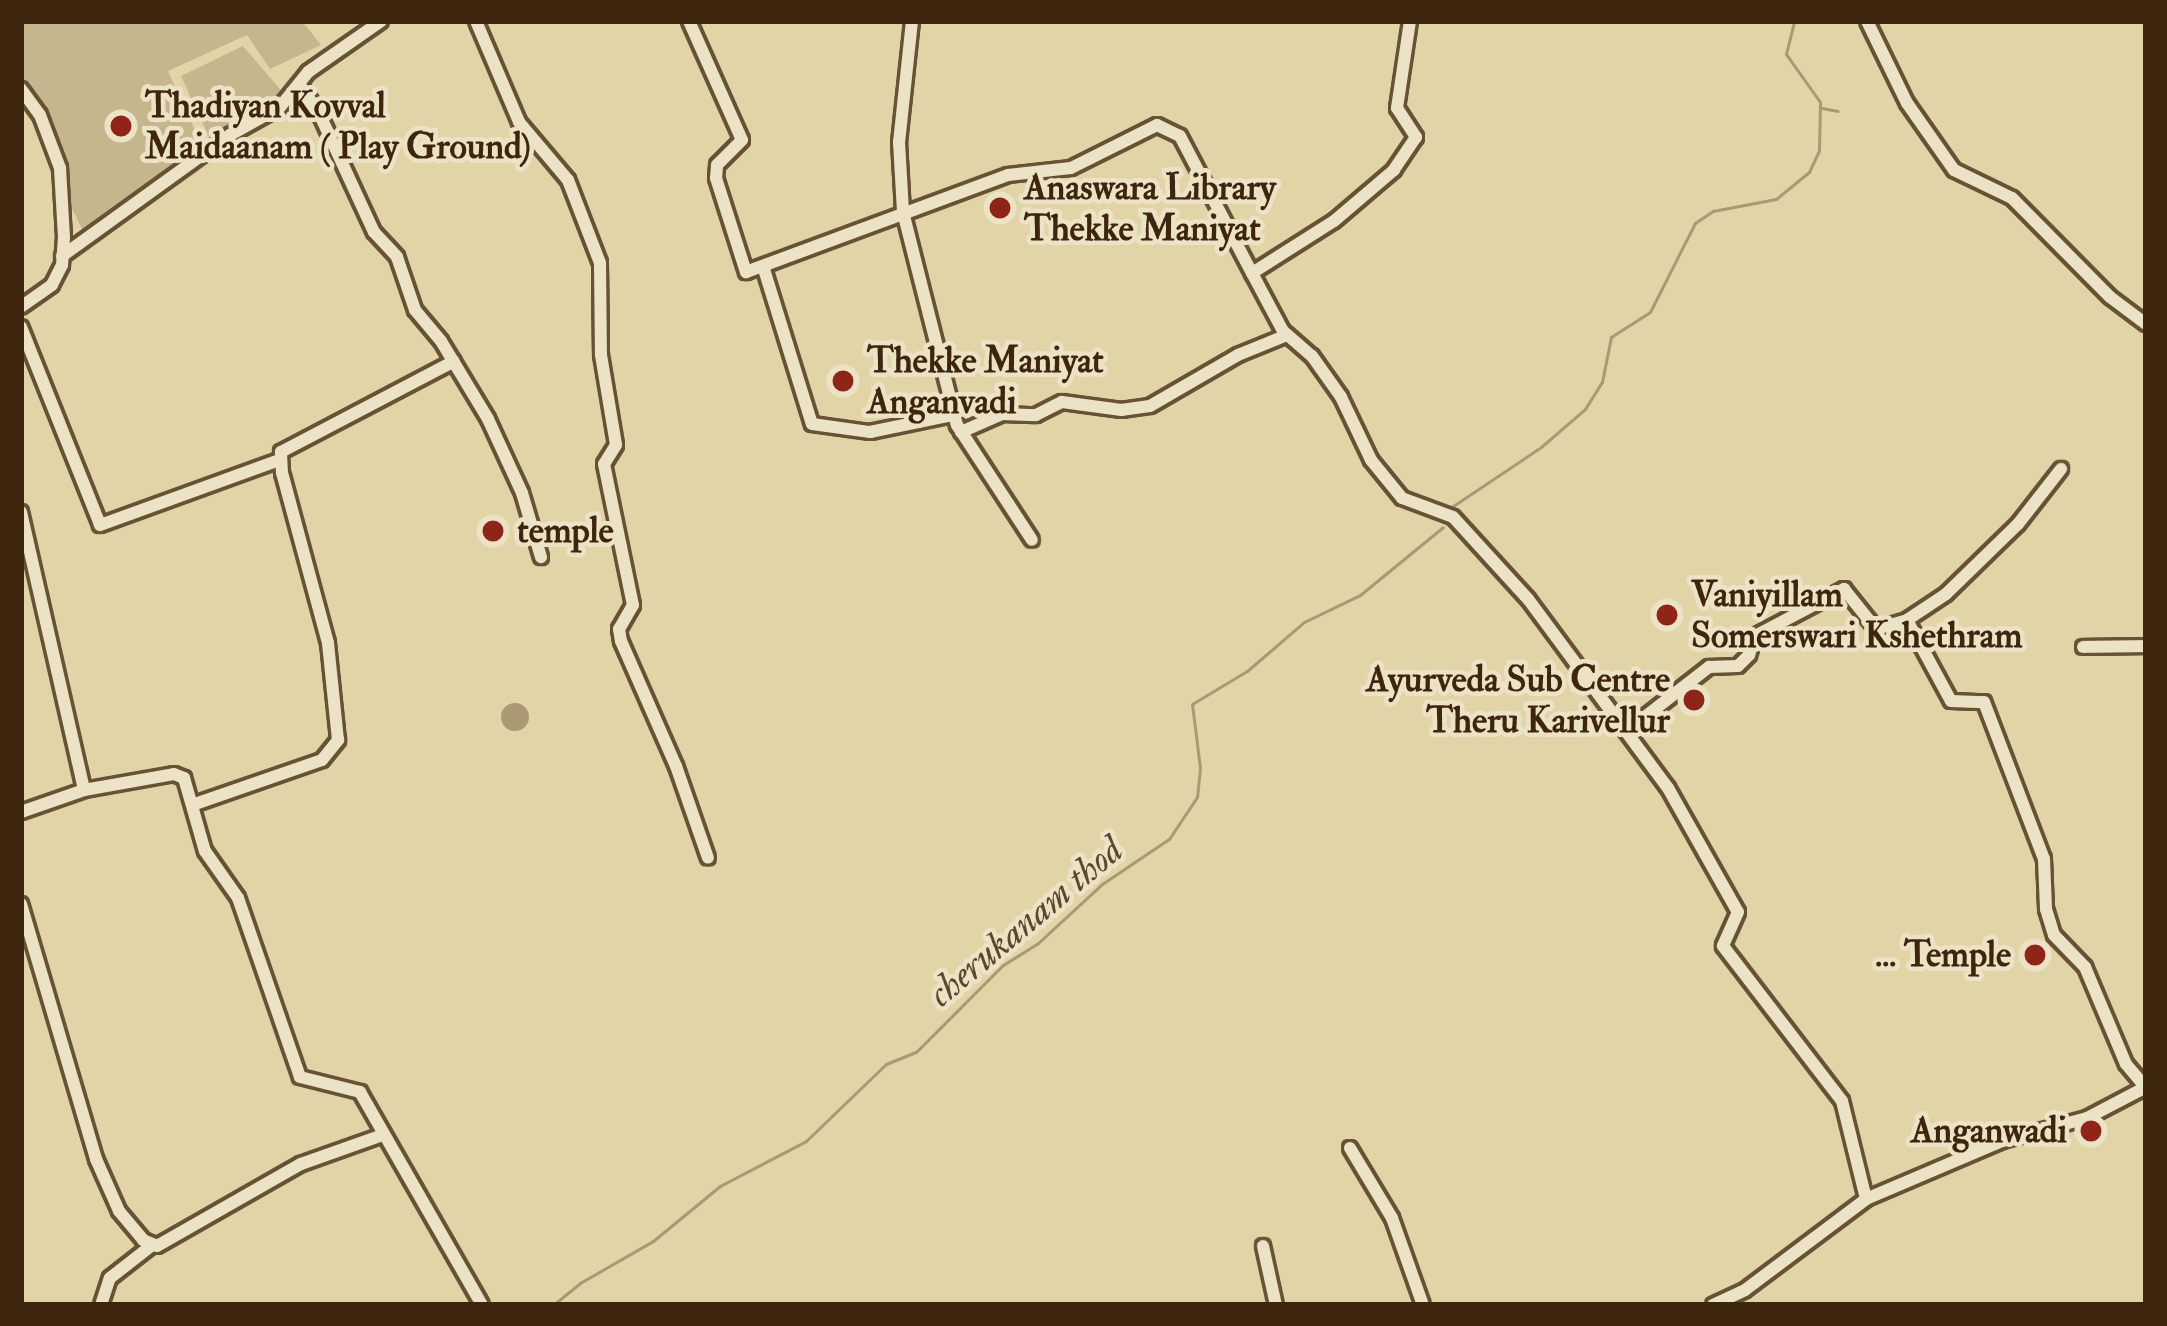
<!DOCTYPE html>
<html>
<head>
<meta charset="utf-8">
<style>
  body { margin:0 }
  #map { position:relative; width:2167px; height:1326px; overflow:hidden; background:#e1d4a7; font-family:"IM FELL Double Pica",serif }
  div>[style] { position:absolute }
  .green>* { inset:0; background:#c5b68d }
  .water>* { inset:0; background:#aa9973 }
  .round { border-radius:50% }
  .stream>* { height:3px; margin:-1.5px; padding:0 1.5px; transform-origin:1.5px; border-radius:1.5px; background:#aa9973 }
  .roads { filter:drop-shadow(3px 0 #675234) drop-shadow(-3px 0 #675234) drop-shadow(0 3px #675234) drop-shadow(0 -3px #675234) }
  .minor>* { height:12px; margin:-6px; padding:0 6px; transform-origin:6px; border-radius:6px; background:#ece3c6 }
  .dots>* { width:33px; height:33px; translate:-50% -50%; box-sizing:border-box; border:6px solid #ece3c6; border-radius:50% }
  span { translate:-50% -50%; white-space:nowrap; text-align:center; line-height:1.15; -webkit-text-stroke:9px #ece3c6; paint-order:stroke }
  .poi-label { font-size:36px; color:#3e260e; font-weight:700 }
  .left { translate:0 -50%; text-align:left }
  .right { translate:-100% -50%; text-align:right }
  .water-label { font-size:39px; color:#5e482c; font-style:italic }
  .frame { position:absolute; inset:0; border:24px solid #3e260e; pointer-events:none }
</style>
</head>
<body>
<div id="map">
  <div class="green">
    <i style="clip-path:polygon(21px 21px,302px 21px,321px 45px,270px 69px,247px 35px,168px 71px,201px 144px,83px 231px,67px 198px,61px 153px,21px 75px)"></i>
    <i style="clip-path:polygon(243px 46px,285px 95px,209px 137px,181px 76px)"></i>
  </div>
  <div class="water">
    <i class="round" style="left:501px;top:703px;width:28px;height:28px"></i>
  </div>
  <div class="stream">
    <i style="left:1822px;top:108px;width:16px;rotate:11deg"></i>
    <i style="left:1450px;top:508px;width:110px;rotate:-33.8deg"></i>
    <i style="left:1541px;top:447px;width:58px;rotate:-40.8deg"></i>
    <i style="left:1585px;top:409px;width:32px;rotate:-58deg"></i>
    <i style="left:1602px;top:382px;width:46px;rotate:-78.7deg"></i>
    <i style="left:1611px;top:337px;width:46px;rotate:-32.7deg"></i>
    <i style="left:1650px;top:312px;width:100px;rotate:-63.2deg"></i>
    <i style="left:1695px;top:223px;width:22px;rotate:-34deg"></i>
    <i style="left:1713px;top:211px;width:64px;rotate:-10.8deg"></i>
    <i style="left:1776px;top:199px;width:43px;rotate:-39.3deg"></i>
    <i style="left:1809px;top:172px;width:23px;rotate:-65deg"></i>
    <i style="left:1819px;top:151px;width:49px;rotate:-88.8deg"></i>
    <i style="left:1820px;top:102px;width:59px;rotate:-125.3deg"></i>
    <i style="left:1786px;top:54px;width:34px;rotate:-76deg"></i>
    <i style="left:553px;top:1305px;width:35px;rotate:-39deg"></i>
    <i style="left:580px;top:1283px;width:84px;rotate:-29.9deg"></i>
    <i style="left:653px;top:1241px;width:87px;rotate:-39.4deg"></i>
    <i style="left:720px;top:1186px;width:97px;rotate:-27.6deg"></i>
    <i style="left:806px;top:1141px;width:111px;rotate:-43.9deg"></i>
    <i style="left:886px;top:1064px;width:32px;rotate:-22deg"></i>
    <i style="left:916px;top:1052px;width:123px;rotate:-45deg"></i>
    <i style="left:1003px;top:965px;width:40px;rotate:-32deg"></i>
    <i style="left:1037px;top:944px;width:88px;rotate:-42.7deg"></i>
    <i style="left:1102px;top:884px;width:81px;rotate:-33.9deg"></i>
    <i style="left:1169px;top:839px;width:50px;rotate:-56.3deg"></i>
    <i style="left:1197px;top:797px;width:29px;rotate:-84deg"></i>
    <i style="left:1200px;top:768px;width:64px;rotate:-97.1deg"></i>
    <i style="left:1192px;top:704px;width:64px;rotate:-31deg"></i>
    <i style="left:1247px;top:671px;width:75px;rotate:-40.7deg"></i>
    <i style="left:1304px;top:622px;width:62px;rotate:-25.7deg"></i>
    <i style="left:1360px;top:595px;width:107px;rotate:-39.3deg"></i>
  </div>
  <div class="roads">
    <div class="minor">
      <i style="left:476px;top:21px;width:110px;rotate:66.9deg"></i>
      <i style="left:519px;top:122px;width:76px;rotate:49.8deg"></i>
      <i style="left:568px;top:180px;width:89px;rotate:68.9deg"></i>
      <i style="left:600px;top:263px;width:92px;rotate:89.4deg"></i>
      <i style="left:601px;top:355px;width:91px;rotate:80.5deg"></i>
      <i style="left:616px;top:445px;width:22px;rotate:122deg"></i>
      <i style="left:604px;top:464px;width:144px;rotate:78.4deg"></i>
      <i style="left:633px;top:605px;width:28px;rotate:120deg"></i>
      <i style="left:619px;top:629px;width:12px;rotate:81deg"></i>
      <i style="left:621px;top:641px;width:137px;rotate:66.3deg"></i>
      <i style="left:676px;top:766px;width:97px;rotate:70.8deg"></i>
      <i style="left:689px;top:21px;width:130px;rotate:66deg"></i>
      <i style="left:742px;top:140px;width:35px;rotate:135deg"></i>
      <i style="left:717px;top:165px;width:13px;rotate:94deg"></i>
      <i style="left:716px;top:178px;width:99px;rotate:72.3deg"></i>
      <i style="left:746px;top:272px;width:279px;rotate:-20.3deg"></i>
      <i style="left:1008px;top:175px;width:63px;rotate:-6.3deg"></i>
      <i style="left:1071px;top:168px;width:96px;rotate:-26.6deg"></i>
      <i style="left:1157px;top:125px;width:25px;rotate:26deg"></i>
      <i style="left:1180px;top:136px;width:155px;rotate:62.3deg"></i>
      <i style="left:912px;top:21px;width:122px;rotate:96.1deg"></i>
      <i style="left:899px;top:142px;width:70px;rotate:86.7deg"></i>
      <i style="left:903px;top:212px;width:220px;rotate:75.8deg"></i>
      <i style="left:957px;top:425px;width:137px;rotate:56.9deg"></i>
      <i style="left:1410px;top:21px;width:88px;rotate:98.5deg"></i>
      <i style="left:1397px;top:108px;width:35px;rotate:57deg"></i>
      <i style="left:1416px;top:137px;width:40px;rotate:124deg"></i>
      <i style="left:1394px;top:170px;width:79px;rotate:139.6deg"></i>
      <i style="left:1334px;top:221px;width:97px;rotate:147.6deg"></i>
      <i style="left:1252px;top:273px;width:66px;rotate:61.9deg"></i>
      <i style="left:1283px;top:331px;width:38px;rotate:41deg"></i>
      <i style="left:1312px;top:356px;width:50px;rotate:54.7deg"></i>
      <i style="left:1341px;top:397px;width:70px;rotate:64.5deg"></i>
      <i style="left:1371px;top:460px;width:49px;rotate:50.8deg"></i>
      <i style="left:1402px;top:498px;width:54px;rotate:20.4deg"></i>
      <i style="left:1453px;top:517px;width:111px;rotate:47.6deg"></i>
      <i style="left:1528px;top:599px;width:235px;rotate:53.5deg"></i>
      <i style="left:1668px;top:788px;width:142px;rotate:60.6deg"></i>
      <i style="left:1738px;top:912px;width:37px;rotate:114deg"></i>
      <i style="left:1723px;top:946px;width:195px;rotate:52.5deg"></i>
      <i style="left:1842px;top:1101px;width:101px;rotate:76.2deg"></i>
      <i style="left:1866px;top:1199px;width:148px;rotate:-23.1deg"></i>
      <i style="left:2002px;top:1141px;width:88px;rotate:-15.1deg"></i>
      <i style="left:2087px;top:1118px;width:67px;rotate:-27.7deg"></i>
      <i style="left:1867px;top:21px;width:91px;rotate:64deg"></i>
      <i style="left:1907px;top:103px;width:82px;rotate:55deg"></i>
      <i style="left:1954px;top:170px;width:64px;rotate:25.8deg"></i>
      <i style="left:2012px;top:198px;width:139px;rotate:45.3deg"></i>
      <i style="left:2110px;top:297px;width:45px;rotate:36.9deg"></i>
      <i style="left:299px;top:84px;width:35px;rotate:55deg"></i>
      <i style="left:319px;top:113px;width:131px;rotate:65.2deg"></i>
      <i style="left:374px;top:232px;width:34px;rotate:47deg"></i>
      <i style="left:397px;top:257px;width:56px;rotate:71.2deg"></i>
      <i style="left:415px;top:310px;width:40px;rotate:50deg"></i>
      <i style="left:441px;top:341px;width:91px;rotate:58.9deg"></i>
      <i style="left:488px;top:419px;width:81px;rotate:65.3deg"></i>
      <i style="left:522px;top:493px;width:67px;rotate:73.5deg"></i>
      <i style="left:21px;top:89px;width:32px;rotate:54deg"></i>
      <i style="left:40px;top:115px;width:57px;rotate:69.3deg"></i>
      <i style="left:60px;top:168px;width:69px;rotate:86.7deg"></i>
      <i style="left:64px;top:237px;width:28px;rotate:94deg"></i>
      <i style="left:62px;top:265px;width:22px;rotate:117deg"></i>
      <i style="left:52px;top:285px;width:38px;rotate:145deg"></i>
      <i style="left:62px;top:256px;width:207px;rotate:-35.8deg"></i>
      <i style="left:230px;top:135px;width:57px;rotate:-29.2deg"></i>
      <i style="left:280px;top:107px;width:45px;rotate:-51.3deg"></i>
      <i style="left:308px;top:72px;width:89px;rotate:-34.9deg"></i>
      <i style="left:763px;top:266px;width:165px;rotate:72.8deg"></i>
      <i style="left:812px;top:424px;width:59px;rotate:7.9deg"></i>
      <i style="left:870px;top:432px;width:85px;rotate:-11.6deg"></i>
      <i style="left:21px;top:327px;width:213px;rotate:68.2deg"></i>
      <i style="left:100px;top:525px;width:191px;rotate:-19.9deg"></i>
      <i style="left:961px;top:432px;width:45px;rotate:-23.7deg"></i>
      <i style="left:1002px;top:414px;width:34px;rotate:2deg"></i>
      <i style="left:1036px;top:415px;width:29px;rotate:-27deg"></i>
      <i style="left:1062px;top:402px;width:60px;rotate:7.7deg"></i>
      <i style="left:1121px;top:410px;width:29px;rotate:-8deg"></i>
      <i style="left:1150px;top:406px;width:102px;rotate:-30.1deg"></i>
      <i style="left:1238px;top:355px;width:53px;rotate:-22.2deg"></i>
      <i style="left:21px;top:512px;width:285px;rotate:77.2deg"></i>
      <i style="left:1907px;top:620px;width:47px;rotate:-33.7deg"></i>
      <i style="left:1946px;top:594px;width:100px;rotate:-44.2deg"></i>
      <i style="left:2018px;top:524px;width:70px;rotate:-52deg"></i>
      <i style="left:2083px;top:647px;width:63px;rotate:-0.9deg"></i>
      <i style="left:1628px;top:730px;width:103px;rotate:-37.9deg"></i>
      <i style="left:1709px;top:667px;width:29px;rotate:-2deg"></i>
      <i style="left:1738px;top:666px;width:16px;rotate:-45deg"></i>
      <i style="left:1749px;top:655px;width:20px;rotate:-72deg"></i>
      <i style="left:1755px;top:636px;width:101px;rotate:-27.8deg"></i>
      <i style="left:1844px;top:589px;width:51px;rotate:51.3deg"></i>
      <i style="left:1876px;top:629px;width:32px;rotate:-16deg"></i>
      <i style="left:1907px;top:620px;width:92px;rotate:61.5deg"></i>
      <i style="left:1951px;top:701px;width:33px;rotate:2deg"></i>
      <i style="left:1984px;top:702px;width:168px;rotate:69.1deg"></i>
      <i style="left:2044px;top:859px;width:50px;rotate:87.7deg"></i>
      <i style="left:2046px;top:909px;width:27px;rotate:73deg"></i>
      <i style="left:2054px;top:935px;width:45px;rotate:45.9deg"></i>
      <i style="left:2085px;top:967px;width:105px;rotate:67.1deg"></i>
      <i style="left:2126px;top:1064px;width:30px;rotate:50deg"></i>
      <i style="left:195px;top:804px;width:134px;rotate:-19.1deg"></i>
      <i style="left:322px;top:760px;width:26px;rotate:-51deg"></i>
      <i style="left:338px;top:740px;width:98px;rotate:-95.9deg"></i>
      <i style="left:328px;top:643px;width:176px;rotate:-105.1deg"></i>
      <i style="left:282px;top:473px;width:21px;rotate:-93deg"></i>
      <i style="left:281px;top:452px;width:195px;rotate:-27.7deg"></i>
      <i style="left:21px;top:812px;width:67px;rotate:-19.2deg"></i>
      <i style="left:84px;top:790px;width:91px;rotate:-10.1deg"></i>
      <i style="left:174px;top:774px;width:11px;rotate:22deg"></i>
      <i style="left:184px;top:778px;width:76px;rotate:74deg"></i>
      <i style="left:205px;top:851px;width:57px;rotate:54.9deg"></i>
      <i style="left:238px;top:898px;width:189px;rotate:70.9deg"></i>
      <i style="left:300px;top:1077px;width:62px;rotate:14deg"></i>
      <i style="left:360px;top:1092px;width:245px;rotate:60.2deg"></i>
      <i style="left:21px;top:904px;width:266px;rotate:73.6deg"></i>
      <i style="left:96px;top:1159px;width:57px;rotate:66.1deg"></i>
      <i style="left:119px;top:1211px;width:38px;rotate:50deg"></i>
      <i style="left:143px;top:1240px;width:15px;rotate:23deg"></i>
      <i style="left:157px;top:1246px;width:166px;rotate:-29.7deg"></i>
      <i style="left:301px;top:1164px;width:84px;rotate:-19.5deg"></i>
      <i style="left:1350px;top:1148px;width:82px;rotate:59deg"></i>
      <i style="left:1392px;top:1218px;width:92px;rotate:70.4deg"></i>
      <i style="left:1263px;top:1246px;width:60px;rotate:77.6deg"></i>
      <i style="left:101px;top:1305px;width:28px;rotate:-72deg"></i>
      <i style="left:110px;top:1278px;width:52px;rotate:-38deg"></i>
      <i style="left:1713px;top:1305px;width:35px;rotate:-25deg"></i>
      <i style="left:1745px;top:1290px;width:151px;rotate:-36.9deg"></i>
    </div>
  </div>
  <div class="dots">
    <i style="left:121px;top:126px;background:#8f2418"></i>
    <i style="left:1000px;top:208px;background:#8f2418"></i>
    <i style="left:843px;top:381px;background:#8f2418"></i>
    <i style="left:493px;top:531px;background:#8f2418"></i>
    <i style="left:1667px;top:615px;background:#8f2418"></i>
    <i style="left:1694px;top:700px;background:#8f2418"></i>
    <i style="left:2035px;top:955px;background:#8f2418"></i>
    <i style="left:2091px;top:1131px;background:#8f2418"></i>
  </div>
  <div class="poi-label">
    <span class="left" style="left:145px;top:126px">Thadiyan Kovval<br>Maidaanam ( Play Ground)</span>
    <span class="left" style="left:1024px;top:208px">Anaswara Library<br>Thekke Maniyat</span>
    <span class="left" style="left:867px;top:381px">Thekke Maniyat<br>Anganvadi</span>
    <span class="left" style="left:517px;top:531px">temple</span>
    <span class="left" style="left:1691px;top:615px">Vaniyillam<br>Somerswari Kshethram</span>
    <span class="right" style="left:1670px;top:700px">Ayurveda Sub Centre<br>Theru Karivellur</span>
    <span class="right" style="left:2011px;top:955px">... Temple</span>
    <span class="right" style="left:2067px;top:1131px">Anganwadi</span>
  </div>
  <div class="water-label">
    <span style="left:1026px;top:922px;rotate:-40deg">cherukanam thod</span>
  </div>
  <div class="frame"></div>
</div>
</body>
</html>
